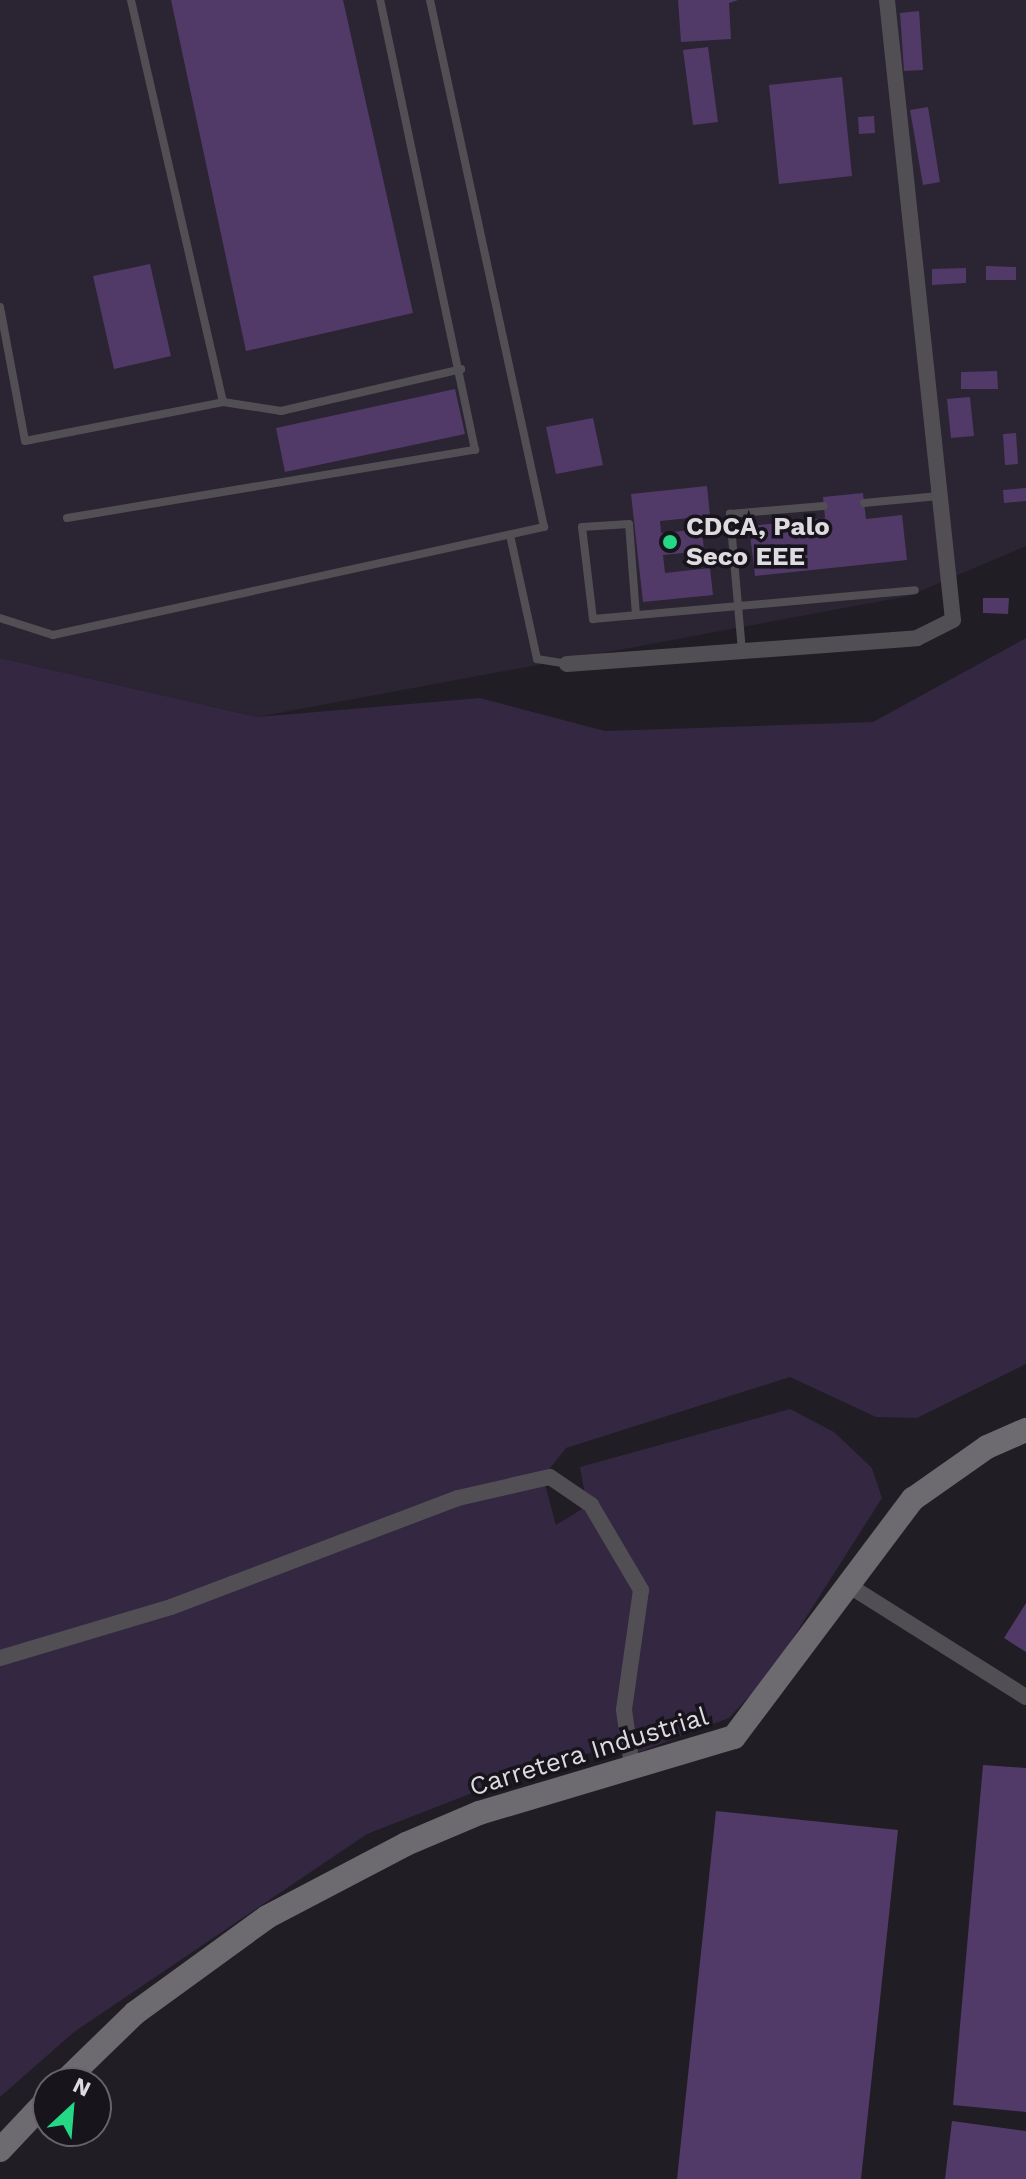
<!DOCTYPE html>
<html>
<head>
<meta charset="utf-8">
<style>
  body { margin:0 }
  #map { position:relative; width:1026px; height:2179px; overflow:hidden; background:#201d24; font-family:"Work Sans",sans-serif }
  div>[style] { position:absolute }
  .built>* { inset:0; background:#2b2432 }
  .green>* { inset:0; background:#342742 }
  .building>* { inset:0; background:#513a68 }
  .lane>* { height:8px; margin:-4px; padding:0 4px; transform-origin:4px; border-radius:4px; background:#514f53 }
  .street>* { height:16px; margin:-8px; padding:0 8px; transform-origin:8px; border-radius:8px; background:#514f53 }
  .secondary>* { height:24px; margin:-12px; padding:0 12px; transform-origin:12px; border-radius:12px; background:#6d6a70 }
  .dots>* { width:22px; height:22px; translate:-50% -50%; box-sizing:border-box; border:4px solid #17141b; border-radius:50% }
  span { translate:-50% -50%; white-space:nowrap; text-align:center; line-height:1.15; -webkit-text-stroke:7px #17141b; paint-order:stroke }
  .poi-label { font-size:26px; color:#dddbe0; font-weight:700 }
  .left { translate:0 -50%; text-align:left }
  .street-label { font-size:26px; color:#dddbe0 }
  .north { position:absolute; left:32px; top:2067px; width:80px; height:80px; box-sizing:border-box; background:#17141b; border:2px solid #66646a; border-radius:50%; rotate:26deg; font-size:22px; font-weight:700; line-height:32px; text-align:center; color:#dddbe0 }
  .north::after { content:''; display:block; margin:auto; width:28px; height:36px; background:#25d886; clip-path:polygon(50% 0,100% 100%,50% 72%,0 100%) }
</style>
</head>
<body>
<div id="map">
  <div class="built">
    <i style="clip-path:polygon(0 0,1026px 0,1026px 546px,909px 596px,257px 717px,0 658px)"></i>
  </div>
  <div class="green">
    <i style="clip-path:polygon(1026px 638px,1026px 1364px,917px 1418px,876px 1417px,790px 1377px,566px 1448px,543px 1477px,556px 1525px,587px 1506px,580px 1467px,790px 1409px,834px 1432px,872px 1468px,882px 1498px,770px 1674px,729px 1718px,639px 1752px,614px 1746px,536px 1768px,367px 1834px,74px 2032px,0 2097px,0 658px,257px 717px,480px 698px,605px 731px,873px 722px)"></i>
  </div>
  <div class="building">
    <i style="clip-path:polygon(171px 0,343px 0,413px 313px,246px 351px)"></i>
    <i style="clip-path:polygon(678px 0,738px 0,729px 3px,731px 39px,681px 42px)"></i>
    <i style="clip-path:polygon(919px 11px,923px 70px,904px 71px,900px 13px)"></i>
    <i style="clip-path:polygon(708px 47px,718px 122px,693px 125px,683px 50px)"></i>
    <i style="clip-path:polygon(842px 77px,852px 176px,779px 184px,769px 85px)"></i>
    <i style="clip-path:polygon(928px 107px,940px 182px,923px 185px,910px 110px)"></i>
    <i style="clip-path:polygon(874px 116px,875px 133px,859px 134px,858px 117px)"></i>
    <i style="clip-path:polygon(150px 264px,171px 356px,114px 369px,93px 276px)"></i>
    <i style="clip-path:polygon(986px 266px,1016px 267px,1016px 280px,986px 280px)"></i>
    <i style="clip-path:polygon(966px 268px,966px 283px,932px 285px,932px 269px)"></i>
    <i style="clip-path:polygon(997px 371px,998px 389px,961px 389px,961px 372px)"></i>
    <i style="clip-path:polygon(455px 389px,465px 434px,285px 472px,276px 428px)"></i>
    <i style="clip-path:polygon(970px 397px,974px 436px,951px 438px,947px 399px)"></i>
    <i style="clip-path:polygon(593px 418px,603px 465px,556px 474px,546px 427px)"></i>
    <i style="clip-path:polygon(1016px 433px,1018px 464px,1005px 465px,1003px 434px)"></i>
    <i style="clip-path:polygon(707px 486px,710px 516px,660px 521px,661px 533px,702px 529px,704px 551px,663px 555px,665px 573px,710px 568px,713px 595px,643px 602px,631px 494px)"></i>
    <i style="clip-path:polygon(1026px 488px,1026px 501px,1004px 503px,1003px 490px)"></i>
    <i style="clip-path:polygon(863px 493px,866px 519px,902px 515px,907px 560px,755px 576px,749px 526px,825px 518px,823px 497px)"></i>
    <i style="clip-path:polygon(983px 598px,1009px 598px,1008px 614px,983px 613px)"></i>
    <i style="clip-path:polygon(1026px 1603px,1026px 1652px,1004px 1638px)"></i>
    <i style="clip-path:polygon(983px 1765px,1026px 1768px,1026px 2112px,953px 2105px)"></i>
    <i style="clip-path:polygon(716px 1811px,898px 1830px,861px 2179px,677px 2179px)"></i>
    <i style="clip-path:polygon(952px 2121px,1026px 2131px,1026px 2179px,945px 2179px)"></i>
  </div>
  <div class="lane">
    <i style="left:0;top:307px;width:136px;rotate:79.4deg"></i>
    <i style="left:25px;top:441px;width:202px;rotate:-11.1deg"></i>
    <i style="left:223px;top:402px;width:412px;rotate:-102.9deg"></i>
    <i style="left:223px;top:402px;width:59px;rotate:8.8deg"></i>
    <i style="left:281px;top:411px;width:185px;rotate:-13.1deg"></i>
    <i style="left:864px;top:503px;width:75px;rotate:-5.3deg"></i>
    <i style="left:67px;top:518px;width:414px;rotate:-9.5deg"></i>
    <i style="left:475px;top:450px;width:460px;rotate:-101.9deg"></i>
    <i style="left:510px;top:535px;width:127px;rotate:77.7deg"></i>
    <i style="left:537px;top:659px;width:30px;rotate:9deg"></i>
    <i style="left:636px;top:615px;width:91px;rotate:-94.4deg"></i>
    <i style="left:629px;top:524px;width:47px;rotate:176.3deg"></i>
    <i style="left:582px;top:527px;width:93px;rotate:83.2deg"></i>
    <i style="left:593px;top:619px;width:323px;rotate:-5.1deg"></i>
    <i style="left:0;top:618px;width:56px;rotate:17.8deg"></i>
    <i style="left:53px;top:635px;width:503px;rotate:-12.41deg"></i>
    <i style="left:544px;top:527px;width:539px;rotate:-102.21deg"></i>
    <i style="left:742px;top:651px;width:138px;rotate:-95deg"></i>
    <i style="left:730px;top:514px;width:94px;rotate:-4.9deg"></i>
  </div>
  <div class="street">
    <i style="left:567px;top:664px;width:351px;rotate:-4.2deg"></i>
    <i style="left:917px;top:638px;width:40px;rotate:-26.6deg"></i>
    <i style="left:953px;top:620px;width:624px;rotate:-96.08deg"></i>
    <i style="left:848px;top:1585px;width:210px;rotate:32.2deg"></i>
    <i style="left:0;top:1658px;width:178px;rotate:-16.6deg"></i>
    <i style="left:171px;top:1607px;width:307px;rotate:-20.8deg"></i>
    <i style="left:458px;top:1498px;width:94px;rotate:-12.9deg"></i>
    <i style="left:550px;top:1477px;width:50px;rotate:34.3deg"></i>
    <i style="left:591px;top:1505px;width:99px;rotate:59.5deg"></i>
    <i style="left:641px;top:1590px;width:121px;rotate:98.1deg"></i>
    <i style="left:624px;top:1710px;width:57px;rotate:81.9deg"></i>
  </div>
  <div class="secondary">
    <i style="left:63px;top:2083px;width:100px;rotate:-44.2deg"></i>
    <i style="left:135px;top:2013px;width:163px;rotate:-36deg"></i>
    <i style="left:267px;top:1917px;width:157px;rotate:-27.7deg"></i>
    <i style="left:406px;top:1844px;width:79px;rotate:-23deg"></i>
    <i style="left:479px;top:1813px;width:266px;rotate:-16.6deg"></i>
    <i style="left:734px;top:1737px;width:298px;rotate:-53.1deg"></i>
    <i style="left:913px;top:1499px;width:90px;rotate:-35.1deg"></i>
    <i style="left:987px;top:1447px;width:43px;rotate:-23.6deg"></i>
    <i style="left:0;top:2150px;width:70px;rotate:-46.7deg"></i>
  </div>
  <div class="dots">
    <i style="left:670px;top:542px;background:#25d886"></i>
  </div>
  <div class="poi-label">
    <span class="left" style="left:686px;top:542px">CDCA, Palo<br>Seco EEE</span>
  </div>
  <div class="street-label">
    <span style="left:589px;top:1752px;rotate:-17deg">Carretera Industrial</span>
  </div>
  <div class="north">N</div>
</div>
</body>
</html>
